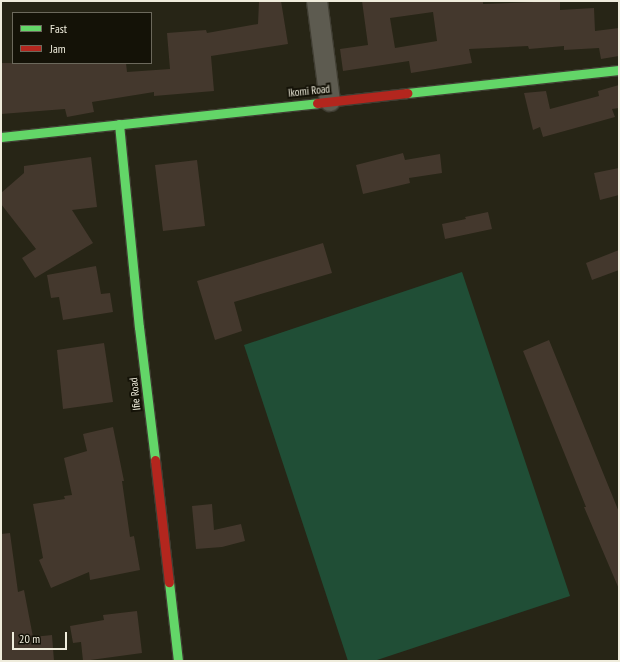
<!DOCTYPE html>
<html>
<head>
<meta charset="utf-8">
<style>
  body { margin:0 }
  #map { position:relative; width:620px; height:662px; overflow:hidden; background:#272516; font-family:"PT Sans Narrow",sans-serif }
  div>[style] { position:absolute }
  .green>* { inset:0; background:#204e36 }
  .building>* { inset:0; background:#44382d }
  .roads { filter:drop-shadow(1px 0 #403e33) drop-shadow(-1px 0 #403e33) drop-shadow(0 1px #403e33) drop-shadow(0 -1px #403e33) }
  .street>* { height:20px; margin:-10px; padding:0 10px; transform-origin:10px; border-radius:10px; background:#5d5b50 }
  .fast>* { height:9px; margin:-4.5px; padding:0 4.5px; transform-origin:4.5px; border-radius:4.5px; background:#63d668 }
  .jam>* { height:9px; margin:-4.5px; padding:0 4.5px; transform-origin:4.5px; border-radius:4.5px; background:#b3261e }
  span { translate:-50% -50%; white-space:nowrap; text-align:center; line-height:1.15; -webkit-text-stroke:4px #141207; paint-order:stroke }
  .street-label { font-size:11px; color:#efecdc }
  .frame { position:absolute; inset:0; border:2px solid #efecdc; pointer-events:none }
  .legend { position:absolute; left:12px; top:12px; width:140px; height:52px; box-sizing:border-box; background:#141207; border:1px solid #6c695c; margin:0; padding:5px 7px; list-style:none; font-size:12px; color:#efecdc }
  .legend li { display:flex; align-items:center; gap:8px; height:20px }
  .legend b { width:20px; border:1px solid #6c695c }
  .scale { position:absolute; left:12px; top:632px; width:55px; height:18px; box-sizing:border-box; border:2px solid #efecdc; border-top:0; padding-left:5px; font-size:12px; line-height:14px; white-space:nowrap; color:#efecdc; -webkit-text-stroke:3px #141207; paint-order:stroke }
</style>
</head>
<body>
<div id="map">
  <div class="green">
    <i style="clip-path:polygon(462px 272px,570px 596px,374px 661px,348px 661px,244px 345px)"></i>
  </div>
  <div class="building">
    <i style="clip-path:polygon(259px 1px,281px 1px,288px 44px,211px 56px,214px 91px,154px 96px,154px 92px,92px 102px,94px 112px,67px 117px,65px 109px,1px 114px,1px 63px,126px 63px,127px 72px,170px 69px,167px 33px,206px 30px,207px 33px,258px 24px)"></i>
    <i style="clip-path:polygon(evenodd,362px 1px,483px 1px,483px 4px,560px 1px,560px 10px,594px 8px,595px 31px,619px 28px,619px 56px,601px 59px,599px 48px,564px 50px,564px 46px,529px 49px,528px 46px,469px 49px,472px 63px,411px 73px,409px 61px,343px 71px,340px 49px,368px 45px,362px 1px,433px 12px,437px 41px,395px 48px,390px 18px,433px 12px)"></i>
    <i style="clip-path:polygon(619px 85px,619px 108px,612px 109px,615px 117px,543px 137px,540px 127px,533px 130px,524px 93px,546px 91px,550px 109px,599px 96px,598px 91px)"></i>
    <i style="clip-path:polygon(403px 153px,405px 160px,440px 154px,442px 173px,409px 178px,410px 183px,363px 194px,356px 165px)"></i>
    <i style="clip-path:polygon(91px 157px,97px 207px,72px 210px,93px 243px,35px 278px,22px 258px,36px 249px,1px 204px,1px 193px,24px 173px,24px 166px)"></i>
    <i style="clip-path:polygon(197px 160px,205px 226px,163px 231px,155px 165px)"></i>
    <i style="clip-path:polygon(619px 168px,619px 195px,600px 200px,594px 173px)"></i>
    <i style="clip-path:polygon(488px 212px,492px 229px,445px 239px,442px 224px,466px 219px,465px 217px)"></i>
    <i style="clip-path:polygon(323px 243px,332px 273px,234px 302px,242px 331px,215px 340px,197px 281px)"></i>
    <i style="clip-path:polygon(619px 250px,619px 270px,592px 280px,586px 263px)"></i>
    <i style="clip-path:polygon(96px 266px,101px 294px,110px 293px,113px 312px,63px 320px,59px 297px,51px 298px,47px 275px)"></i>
    <i style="clip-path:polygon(549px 340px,619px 512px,619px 589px,584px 507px,586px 507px,523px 351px)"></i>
    <i style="clip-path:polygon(104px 343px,113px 402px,63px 409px,57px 350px)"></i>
    <i style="clip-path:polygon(113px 427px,124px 481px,122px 481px,130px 537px,134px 536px,140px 570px,90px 580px,89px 572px,51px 588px,39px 560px,43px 558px,33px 504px,65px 499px,64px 496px,72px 495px,64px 458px,87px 451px,83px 434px)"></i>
    <i style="clip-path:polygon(212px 504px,214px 530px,241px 524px,245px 541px,222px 547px,196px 549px,192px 506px)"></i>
    <i style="clip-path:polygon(10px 533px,18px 592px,24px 590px,33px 637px,52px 635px,54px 661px,1px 661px,1px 534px)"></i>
    <i style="clip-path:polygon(137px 611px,142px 653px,83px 661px,81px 642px,73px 643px,70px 626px,104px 620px,103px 615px)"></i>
  </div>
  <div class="roads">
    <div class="street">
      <i style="left:317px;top:1px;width:101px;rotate:82.6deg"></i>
    </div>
    <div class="fast">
      <i style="left:407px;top:93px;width:213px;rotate:-6.2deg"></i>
      <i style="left:119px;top:124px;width:204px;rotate:84.4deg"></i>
      <i style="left:139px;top:327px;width:134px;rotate:83.1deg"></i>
      <i style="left:1px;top:137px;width:318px;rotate:-6.1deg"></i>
      <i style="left:169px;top:582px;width:80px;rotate:83.5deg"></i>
    </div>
    <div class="jam">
      <i style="left:317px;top:103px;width:91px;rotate:-6.3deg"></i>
      <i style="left:155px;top:460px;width:123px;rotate:83.5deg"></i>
    </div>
  </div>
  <div class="street-label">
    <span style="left:309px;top:91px;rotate:-6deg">Ikomi Road</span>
    <span style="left:135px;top:394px;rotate:-96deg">Ifie Road</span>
  </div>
  <div class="frame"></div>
  <ul class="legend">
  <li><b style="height:5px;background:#63d668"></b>Fast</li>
  <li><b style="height:5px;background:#b3261e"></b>Jam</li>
  </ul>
  <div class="scale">20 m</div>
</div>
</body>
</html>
